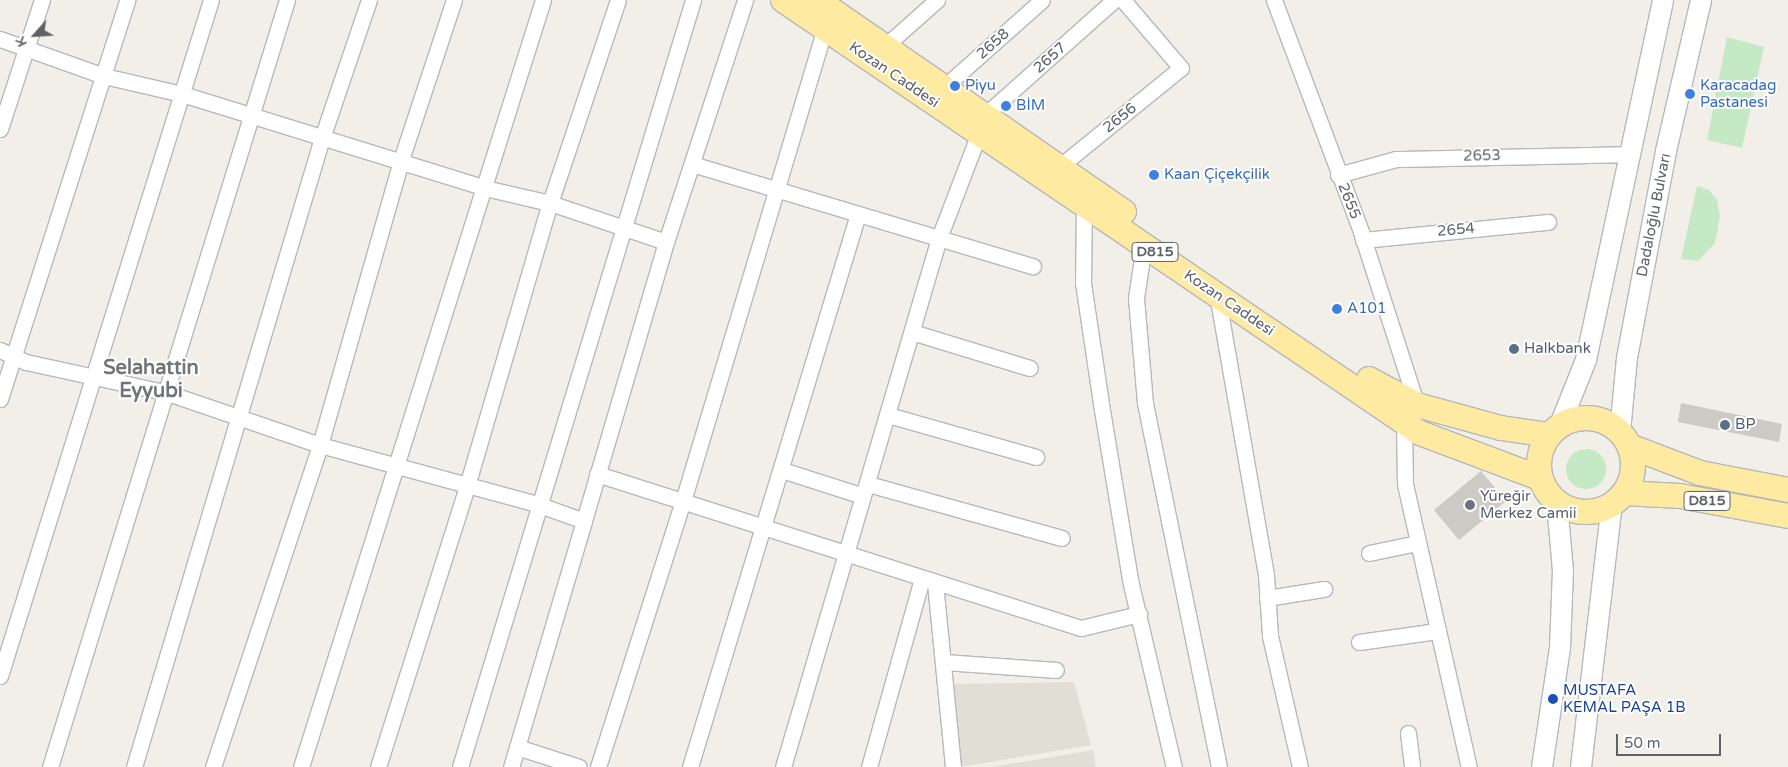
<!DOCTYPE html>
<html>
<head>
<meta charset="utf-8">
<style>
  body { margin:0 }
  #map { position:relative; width:1788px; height:767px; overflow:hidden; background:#f1efe8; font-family:"Varela Round",sans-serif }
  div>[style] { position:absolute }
  .education>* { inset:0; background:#e1ded6 }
  .green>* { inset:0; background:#c5e8c5 }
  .round { border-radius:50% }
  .building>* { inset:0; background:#cccac5 }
  .roads { filter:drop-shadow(1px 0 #b5b8bc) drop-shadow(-1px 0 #b5b8bc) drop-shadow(0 1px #b5b8bc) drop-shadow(0 -1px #b5b8bc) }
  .minor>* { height:15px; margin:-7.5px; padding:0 7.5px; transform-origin:7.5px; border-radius:7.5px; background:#fff }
  .secondary>* { height:20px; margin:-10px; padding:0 10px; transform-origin:10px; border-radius:10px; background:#fff }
  .trunk>* { height:24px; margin:-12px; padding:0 12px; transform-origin:12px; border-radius:12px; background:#feeaa1 }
  .trunk>.ring { margin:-12px; padding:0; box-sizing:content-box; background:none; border:24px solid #feeaa1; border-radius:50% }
  .dots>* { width:14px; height:14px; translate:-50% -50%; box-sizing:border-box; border:2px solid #fff; border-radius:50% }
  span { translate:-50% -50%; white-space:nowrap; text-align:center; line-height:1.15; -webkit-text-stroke:4px #fff; paint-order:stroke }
  .shield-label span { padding:1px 4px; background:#fff; border:1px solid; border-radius:4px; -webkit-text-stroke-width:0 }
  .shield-label { font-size:14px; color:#5f6368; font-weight:700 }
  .street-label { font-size:15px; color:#5f6368 }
  .shop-label { font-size:15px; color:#366cbe }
  .left { translate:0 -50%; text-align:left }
  .service-label { font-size:15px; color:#4e5e75 }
  .worship-label { font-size:15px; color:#5b616d }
  .transit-label { font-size:15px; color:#164399 }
  .district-label { font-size:20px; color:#70757a; font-weight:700 }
  .north { position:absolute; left:10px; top:10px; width:50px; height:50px; -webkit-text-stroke:4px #fff; paint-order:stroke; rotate:244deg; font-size:14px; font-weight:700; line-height:20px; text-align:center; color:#5f6368 }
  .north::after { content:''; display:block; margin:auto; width:18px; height:22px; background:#5f6368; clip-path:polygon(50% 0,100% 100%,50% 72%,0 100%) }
  .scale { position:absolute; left:1616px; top:734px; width:105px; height:22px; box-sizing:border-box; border:2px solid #5f6368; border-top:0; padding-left:6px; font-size:15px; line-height:18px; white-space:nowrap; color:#5f6368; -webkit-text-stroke:4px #fff; paint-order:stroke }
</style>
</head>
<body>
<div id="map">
  <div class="education">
    <i style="clip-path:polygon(1074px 682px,1091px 745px,960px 767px,951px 684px)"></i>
    <i style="clip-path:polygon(1093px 750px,1096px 767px,992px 767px)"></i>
  </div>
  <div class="green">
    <i style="clip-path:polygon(1727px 37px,1764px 47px,1742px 148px,1707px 140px)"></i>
    <i style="clip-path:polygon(1697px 186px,1709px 190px,1717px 200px,1720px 216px,1715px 243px,1698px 261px,1681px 259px)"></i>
    <i class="round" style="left:1566px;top:449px;width:40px;height:40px"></i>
  </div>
  <div class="building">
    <i style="clip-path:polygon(1681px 403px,1782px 424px,1779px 442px,1678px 422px)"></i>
    <i style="clip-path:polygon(1481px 471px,1506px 501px,1459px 540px,1434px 510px)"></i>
  </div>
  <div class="roads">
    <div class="minor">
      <i style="left:1274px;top:0;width:248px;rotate:69.4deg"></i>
      <i style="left:1361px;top:232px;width:182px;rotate:72.1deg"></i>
      <i style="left:0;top:39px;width:110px;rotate:19.6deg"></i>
      <i style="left:104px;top:76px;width:80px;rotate:13deg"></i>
      <i style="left:182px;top:94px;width:317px;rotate:17.2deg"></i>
      <i style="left:485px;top:188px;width:67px;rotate:13deg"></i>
      <i style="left:550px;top:203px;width:122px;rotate:18.6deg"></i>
      <i style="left:666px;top:242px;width:291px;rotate:106.4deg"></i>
      <i style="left:884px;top:47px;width:71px;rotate:-41.6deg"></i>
      <i style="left:943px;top:88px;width:132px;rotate:-41.6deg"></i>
      <i style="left:985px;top:115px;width:173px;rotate:-41.7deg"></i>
      <i style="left:0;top:129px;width:136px;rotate:-72deg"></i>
      <i style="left:692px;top:164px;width:356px;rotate:16.7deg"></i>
      <i style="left:1059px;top:167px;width:157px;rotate:-39.1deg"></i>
      <i style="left:1181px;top:68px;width:89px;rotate:-130.5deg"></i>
      <i style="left:1338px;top:175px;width:60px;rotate:-15.4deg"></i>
      <i style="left:1396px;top:159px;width:233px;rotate:-1.2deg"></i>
      <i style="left:1084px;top:204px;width:79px;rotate:90.7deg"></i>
      <i style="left:1083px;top:283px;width:122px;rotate:81.5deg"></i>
      <i style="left:1101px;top:404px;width:178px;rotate:80.6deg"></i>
      <i style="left:1130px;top:580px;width:192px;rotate:76.8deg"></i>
      <i style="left:1363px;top:240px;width:186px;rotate:-5.6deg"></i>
      <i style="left:666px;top:242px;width:255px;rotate:-71.9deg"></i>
      <i style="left:1144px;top:245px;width:54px;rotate:98.6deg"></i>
      <i style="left:1136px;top:298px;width:105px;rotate:85.1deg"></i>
      <i style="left:1145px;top:403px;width:371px;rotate:78.5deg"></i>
      <i style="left:1217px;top:294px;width:285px;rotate:80.1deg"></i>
      <i style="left:1266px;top:575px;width:61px;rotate:86.2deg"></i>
      <i style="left:1270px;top:636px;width:134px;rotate:77.1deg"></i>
      <i style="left:912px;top:332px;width:123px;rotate:17deg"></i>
      <i style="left:0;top:350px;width:29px;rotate:25deg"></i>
      <i style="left:26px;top:362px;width:145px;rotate:12.3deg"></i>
      <i style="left:168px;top:393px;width:161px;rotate:18.9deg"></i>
      <i style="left:320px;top:445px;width:225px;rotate:15.2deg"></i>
      <i style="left:537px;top:504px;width:50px;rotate:19.9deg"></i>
      <i style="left:584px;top:521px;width:257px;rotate:106.5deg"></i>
      <i style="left:0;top:399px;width:419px;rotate:-72.3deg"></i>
      <i style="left:888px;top:415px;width:154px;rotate:15.8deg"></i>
      <i style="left:1404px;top:422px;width:62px;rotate:89.1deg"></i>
      <i style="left:1405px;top:484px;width:290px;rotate:77.3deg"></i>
      <i style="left:782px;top:470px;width:85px;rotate:17.8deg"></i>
      <i style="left:597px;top:474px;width:508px;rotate:17.65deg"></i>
      <i style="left:1081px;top:628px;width:60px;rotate:-13.6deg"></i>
      <i style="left:868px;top:484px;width:201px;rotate:15.6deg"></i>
      <i style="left:1369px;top:553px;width:49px;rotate:-11.8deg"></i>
      <i style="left:935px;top:583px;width:185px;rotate:84.4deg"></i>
      <i style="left:1267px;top:598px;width:58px;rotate:-9deg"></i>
      <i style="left:1359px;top:642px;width:79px;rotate:-8deg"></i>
      <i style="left:945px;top:662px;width:111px;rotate:4.1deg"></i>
      <i style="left:0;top:676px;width:708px;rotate:-72.67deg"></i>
      <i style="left:1408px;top:733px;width:34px;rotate:83deg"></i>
      <i style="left:517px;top:747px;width:65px;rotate:17.9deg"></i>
      <i style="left:50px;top:767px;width:803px;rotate:-72.83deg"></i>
      <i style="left:134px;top:767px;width:656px;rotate:-73.36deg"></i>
      <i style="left:322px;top:138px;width:146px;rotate:-71.2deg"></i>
      <i style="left:213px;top:767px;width:339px;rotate:-71.6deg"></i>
      <i style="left:320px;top:445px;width:296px;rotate:-74.1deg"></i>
      <i style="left:401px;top:160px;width:169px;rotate:-71.7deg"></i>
      <i style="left:301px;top:767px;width:804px;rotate:-72.49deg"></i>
      <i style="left:378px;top:767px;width:295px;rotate:-72.4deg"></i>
      <i style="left:467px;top:486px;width:295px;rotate:-73.7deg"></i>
      <i style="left:550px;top:203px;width:214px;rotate:-71.5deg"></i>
      <i style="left:460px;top:767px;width:802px;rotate:-73.1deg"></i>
      <i style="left:598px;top:767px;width:279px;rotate:-72.3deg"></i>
      <i style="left:683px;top:501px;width:493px;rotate:-73.3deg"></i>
      <i style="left:690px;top:767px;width:578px;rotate:-73.1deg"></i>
      <i style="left:783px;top:767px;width:552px;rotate:-73.57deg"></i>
      <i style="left:939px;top:238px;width:112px;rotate:-69.1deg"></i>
      <i style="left:869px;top:767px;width:196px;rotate:-74.3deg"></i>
    </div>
    <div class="secondary">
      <i style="left:1560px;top:425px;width:70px;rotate:-68.2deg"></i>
      <i style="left:1586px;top:360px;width:368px;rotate:-77.9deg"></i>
      <i style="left:1620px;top:432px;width:74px;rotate:-84.6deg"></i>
      <i style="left:1627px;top:358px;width:211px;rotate:-79.3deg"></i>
      <i style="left:1666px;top:151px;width:155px;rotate:-76.9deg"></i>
      <i style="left:1542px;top:767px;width:120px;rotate:-81.4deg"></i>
      <i style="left:1560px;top:648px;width:77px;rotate:-87.8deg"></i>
      <i style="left:1563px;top:571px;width:69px;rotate:-95deg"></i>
      <i style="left:1581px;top:767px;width:265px;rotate:-83.3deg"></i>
    </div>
    <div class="trunk">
      <i style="left:783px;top:0;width:770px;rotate:34.21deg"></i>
      <i style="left:1420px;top:433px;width:128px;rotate:20.6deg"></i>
      <i style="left:817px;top:0;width:373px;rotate:34.6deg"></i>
      <i style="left:1369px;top:379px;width:55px;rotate:28.4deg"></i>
      <i style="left:1417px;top:405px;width:87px;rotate:15.3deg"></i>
      <i style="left:1501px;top:428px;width:49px;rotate:8.3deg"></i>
      <i class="ring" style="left:1539px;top:418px;width:70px;height:70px"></i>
      <i style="left:1629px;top:446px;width:76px;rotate:20.8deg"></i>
      <i style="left:1700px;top:473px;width:90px;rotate:10.9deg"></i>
      <i style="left:1624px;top:493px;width:56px;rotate:3.1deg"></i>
      <i style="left:1680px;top:496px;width:110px;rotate:10.5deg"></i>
    </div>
  </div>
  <div class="dots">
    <i style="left:955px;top:86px;background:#3f7fe0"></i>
    <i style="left:1690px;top:94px;background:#3f7fe0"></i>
    <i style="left:1006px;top:106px;background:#3f7fe0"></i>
    <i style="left:1154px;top:175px;background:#3f7fe0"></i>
    <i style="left:1337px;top:309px;background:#3f7fe0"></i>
    <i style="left:1514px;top:349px;background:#5c6f8a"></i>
    <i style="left:1725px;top:425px;background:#5c6f8a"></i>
    <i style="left:1470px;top:505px;background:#6b7280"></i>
    <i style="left:1553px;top:699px;background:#1a4fb4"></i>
  </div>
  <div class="shield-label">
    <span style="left:1155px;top:252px">D815</span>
    <span style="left:1707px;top:501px">D815</span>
  </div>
  <div class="street-label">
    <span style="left:993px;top:44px;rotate:-42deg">2658</span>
    <span style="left:1050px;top:58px;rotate:-42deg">2657</span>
    <span style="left:894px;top:75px;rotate:34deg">Kozan Caddesi</span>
    <span style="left:1120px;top:118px;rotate:-39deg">2656</span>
    <span style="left:1482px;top:156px;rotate:-1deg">2653</span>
    <span style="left:1349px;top:201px;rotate:68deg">2655</span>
    <span style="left:1654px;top:215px;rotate:-79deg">Dadaloğlu Bulvarı</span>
    <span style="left:1456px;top:230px;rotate:-5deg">2654</span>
    <span style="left:1229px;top:303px;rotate:34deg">Kozan Caddesi</span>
  </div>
  <div class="shop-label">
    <span class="left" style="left:1700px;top:94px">Karacadag<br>Pastanesi</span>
    <span class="left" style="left:965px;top:86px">Piyu</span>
    <span class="left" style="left:1016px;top:106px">BİM</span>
    <span class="left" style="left:1164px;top:175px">Kaan Çiçekçilik</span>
    <span class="left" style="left:1347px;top:309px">A101</span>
  </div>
  <div class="service-label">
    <span class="left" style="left:1524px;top:349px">Halkbank</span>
    <span class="left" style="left:1735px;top:425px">BP</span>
  </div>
  <div class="worship-label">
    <span class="left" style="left:1480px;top:505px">Yüreğir<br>Merkez Camii</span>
  </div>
  <div class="transit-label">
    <span class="left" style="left:1563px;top:699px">MUSTAFA<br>KEMAL PAŞA 1B</span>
  </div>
  <div class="district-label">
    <span style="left:151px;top:380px">Selahattin<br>Eyyubi</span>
  </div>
  <div class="north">K</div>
  <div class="scale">50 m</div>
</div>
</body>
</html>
